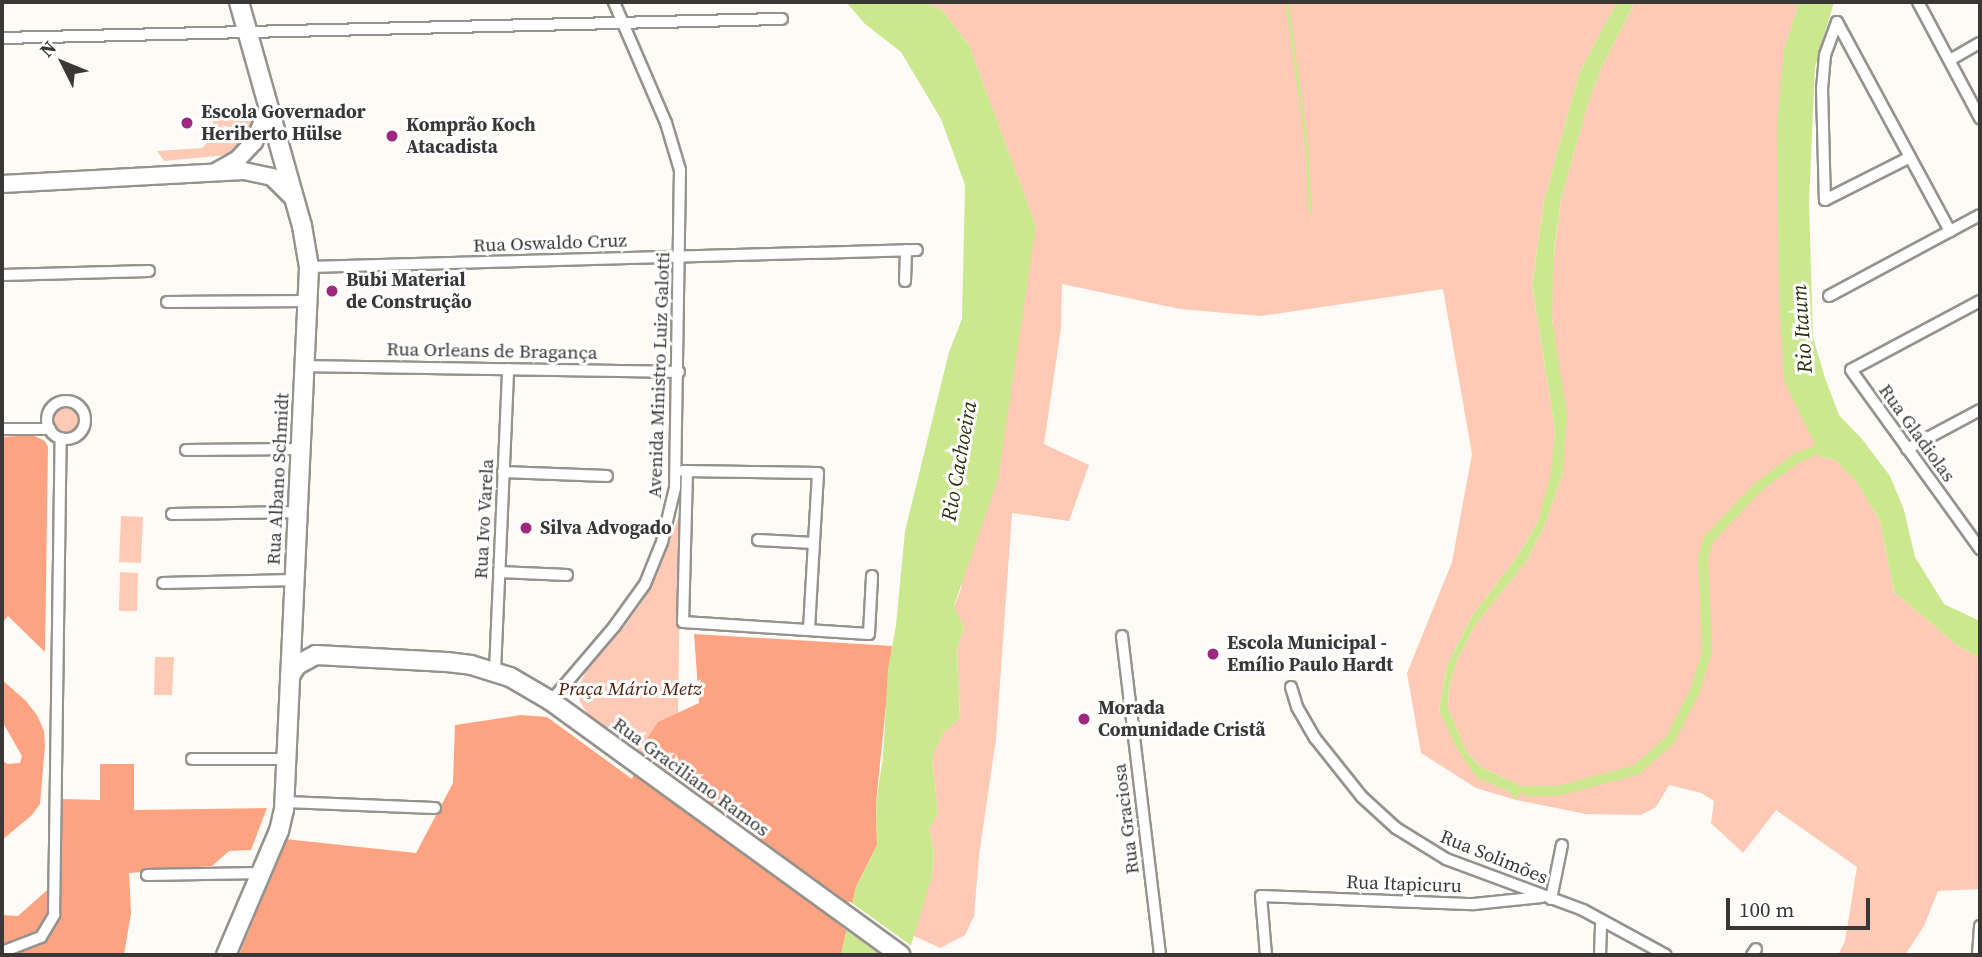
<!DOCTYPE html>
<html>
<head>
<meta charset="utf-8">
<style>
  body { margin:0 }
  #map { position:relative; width:1982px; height:957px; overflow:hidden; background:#fefbf6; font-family:"Source Serif 4",serif }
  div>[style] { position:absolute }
  .green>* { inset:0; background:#fec9b5 }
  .round { border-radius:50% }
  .forest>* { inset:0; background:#fea381 }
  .water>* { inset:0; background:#cce88f }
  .pier>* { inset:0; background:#fefbf6 }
  .stream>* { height:2.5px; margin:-1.25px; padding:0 1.25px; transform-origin:1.25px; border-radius:1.25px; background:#cce88f }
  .canal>* { height:10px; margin:-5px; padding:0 5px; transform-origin:5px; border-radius:5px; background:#cce88f }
  .roads { filter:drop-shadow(2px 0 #96938e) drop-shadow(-2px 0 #96938e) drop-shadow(0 2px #96938e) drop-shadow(0 -2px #96938e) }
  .street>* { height:10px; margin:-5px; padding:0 5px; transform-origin:5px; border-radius:5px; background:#fff }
  .street>.ring { margin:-5px; padding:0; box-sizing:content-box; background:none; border:10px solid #fff; border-radius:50% }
  .secondary>* { height:16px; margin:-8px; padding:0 8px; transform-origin:8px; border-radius:8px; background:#fff }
  .primary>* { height:18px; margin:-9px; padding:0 9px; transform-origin:9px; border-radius:9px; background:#fff }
  .dots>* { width:19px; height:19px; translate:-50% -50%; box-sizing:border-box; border:4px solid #fff; border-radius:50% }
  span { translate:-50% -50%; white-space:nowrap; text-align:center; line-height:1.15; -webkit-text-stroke:6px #fff; paint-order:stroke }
  .poi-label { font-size:19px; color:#393836; font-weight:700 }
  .left { translate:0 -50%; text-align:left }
  .street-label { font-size:19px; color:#393836 }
  .park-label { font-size:19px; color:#4f1901; font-style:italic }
  .water-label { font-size:21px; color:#26300b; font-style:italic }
  .frame { position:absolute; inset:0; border:4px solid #393836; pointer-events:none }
  .north { position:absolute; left:28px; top:28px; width:70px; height:70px; -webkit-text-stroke:5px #fff; paint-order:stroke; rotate:313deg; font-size:19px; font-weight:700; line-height:28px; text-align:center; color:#393836 }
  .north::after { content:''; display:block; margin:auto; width:24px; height:32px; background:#393836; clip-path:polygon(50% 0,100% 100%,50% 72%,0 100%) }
  .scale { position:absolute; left:1726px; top:898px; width:144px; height:32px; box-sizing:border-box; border:4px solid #393836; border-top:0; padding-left:9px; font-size:21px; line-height:24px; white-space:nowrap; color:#393836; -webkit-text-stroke:5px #fff; paint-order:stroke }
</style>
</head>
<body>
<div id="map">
  <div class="green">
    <i style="clip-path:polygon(924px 2px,1617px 2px,1579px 73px,1544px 201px,1532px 285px,1555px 430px,1552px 473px,1538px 521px,1519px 554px,1472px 616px,1447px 665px,1439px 710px,1477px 777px,1508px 791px,1523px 787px,1481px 767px,1467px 753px,1448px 708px,1449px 687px,1457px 660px,1475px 625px,1526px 562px,1544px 527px,1563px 473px,1550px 287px,1561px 199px,1588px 103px,1602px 66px,1635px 2px,1799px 2px,1784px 50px,1805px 422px,1821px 457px,1835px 460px,1856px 481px,1880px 521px,1894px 592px,1958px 646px,1980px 658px,1980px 889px,1938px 891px,1924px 926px,1905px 955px,1838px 955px,1845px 941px,1857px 867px,1776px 810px,1743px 853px,1711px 823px,1714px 801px,1701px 793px,1669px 785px,1656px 807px,1641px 815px,1586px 814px,1516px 800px,1476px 788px,1421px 753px,1407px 673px,1452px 562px,1472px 454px,1443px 289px,1261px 316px,1180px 309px,1062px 284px,1061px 328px,1044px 444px,1089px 465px,1069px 521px,1012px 513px,996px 739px,979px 855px,974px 916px,965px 935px,940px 948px,912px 935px,932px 876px,934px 851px,929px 828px,938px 814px,932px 758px,943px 733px,960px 717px,957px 651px,964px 627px,954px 607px,960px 592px,1036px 226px,969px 45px,942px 10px)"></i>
    <i style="clip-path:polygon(252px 106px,250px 135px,227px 155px,164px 161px,157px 151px,202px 148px,215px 134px,225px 134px,225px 130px,213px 130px,213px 107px)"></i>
    <i class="round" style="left:50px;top:404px;width:32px;height:32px"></i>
    <i style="clip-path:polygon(681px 512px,677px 780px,591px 719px,580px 702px,578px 689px,588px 666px,624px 627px,646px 596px)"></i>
    <i style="clip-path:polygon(121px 516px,143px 517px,141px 563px,119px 562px)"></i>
    <i style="clip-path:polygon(120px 572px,138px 573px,137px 611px,119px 611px)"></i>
    <i style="clip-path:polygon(155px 657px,174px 657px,172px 695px,154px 695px)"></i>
  </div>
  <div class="forest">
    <i style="clip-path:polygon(33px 435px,45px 441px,48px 447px,45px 652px,8px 616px,2px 623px,2px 437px)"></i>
    <i style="clip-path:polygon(694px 634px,892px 646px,876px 803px,877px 845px,856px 887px,841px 955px,239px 955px,285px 839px,416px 853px,453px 783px,455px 725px,521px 715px,547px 717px,632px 779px,645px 742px,658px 722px,699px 703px)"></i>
    <i style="clip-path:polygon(2px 680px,25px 700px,37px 715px,44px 731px,45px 746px,40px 804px,32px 815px,2px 840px,2px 760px,7px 764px,20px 763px,22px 756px,2px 721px)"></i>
    <i style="clip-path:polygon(100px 764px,134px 764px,134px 810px,267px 808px,251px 850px,229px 851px,212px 866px,129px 873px,131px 913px,124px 955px,2px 955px,2px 915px,18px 916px,55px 883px,62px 870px,61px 799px,100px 800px)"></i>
  </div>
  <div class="water">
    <i style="clip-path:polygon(846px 2px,924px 2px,942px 10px,969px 45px,1036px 226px,998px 479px,954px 606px,964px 627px,957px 651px,960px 718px,943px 733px,932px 758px,938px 814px,929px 828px,934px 851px,932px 876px,908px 955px,841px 955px,856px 887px,877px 845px,876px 803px,883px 757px,888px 669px,896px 625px,905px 531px,949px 352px,962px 319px,965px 185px,941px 119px,901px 52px,865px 24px)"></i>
    <i style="clip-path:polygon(1617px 2px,1635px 2px,1602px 66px,1588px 103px,1561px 199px,1554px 252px,1552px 320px,1567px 413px,1563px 473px,1544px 527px,1526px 562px,1475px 625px,1457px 660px,1449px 687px,1448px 708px,1467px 753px,1481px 767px,1523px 787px,1516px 800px,1508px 791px,1477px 778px,1456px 747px,1439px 710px,1447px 665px,1472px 616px,1519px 554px,1538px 521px,1551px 473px,1555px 430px,1532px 285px,1544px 201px,1579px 73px)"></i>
    <i style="clip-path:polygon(1799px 2px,1834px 2px,1815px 67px,1809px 202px,1813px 337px,1825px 378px,1839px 415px,1862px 439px,1890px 476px,1904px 510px,1915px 557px,1944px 604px,1980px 621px,1980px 658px,1958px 646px,1894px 592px,1880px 521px,1856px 481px,1835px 460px,1821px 457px,1784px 381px,1779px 304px,1777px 124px,1784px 50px)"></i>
  </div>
  <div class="pier">
    <i style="clip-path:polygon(849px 901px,913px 947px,911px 955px,881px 955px,843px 928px)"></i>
  </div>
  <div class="stream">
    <i style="left:1287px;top:2px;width:147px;rotate:82.2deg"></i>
    <i style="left:1307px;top:148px;width:64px;rotate:87.3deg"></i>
  </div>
  <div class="canal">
    <i style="left:1526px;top:791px;width:32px"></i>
    <i style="left:1558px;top:791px;width:81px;rotate:-15.1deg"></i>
    <i style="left:1636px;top:770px;width:45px;rotate:-41.4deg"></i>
    <i style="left:1670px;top:740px;width:55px;rotate:-63deg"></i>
    <i style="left:1695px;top:691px;width:42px;rotate:-73.3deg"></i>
    <i style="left:1707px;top:651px;width:92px;rotate:-92.5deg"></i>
    <i style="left:1703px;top:559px;width:20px;rotate:-75deg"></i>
    <i style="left:1708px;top:540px;width:71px;rotate:-46.7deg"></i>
    <i style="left:1757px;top:488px;width:48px;rotate:-37.3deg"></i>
    <i style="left:1795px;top:459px;width:25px;rotate:-23deg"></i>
  </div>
  <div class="roads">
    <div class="street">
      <i style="left:1918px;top:2px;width:132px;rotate:61.9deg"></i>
      <i style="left:1837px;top:22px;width:35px;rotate:110deg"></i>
      <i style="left:1825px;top:55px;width:34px;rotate:95deg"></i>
      <i style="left:1822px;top:89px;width:111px;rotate:88.5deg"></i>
      <i style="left:1825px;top:200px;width:95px;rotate:-26.8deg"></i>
      <i style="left:1837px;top:22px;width:238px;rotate:61.6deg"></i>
      <i style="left:2px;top:38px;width:780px;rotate:-1.4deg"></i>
      <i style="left:1950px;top:60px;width:34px;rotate:-30deg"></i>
      <i style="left:309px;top:267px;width:608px;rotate:-1.6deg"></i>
      <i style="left:2px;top:275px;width:147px;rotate:-1.6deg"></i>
      <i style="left:905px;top:281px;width:31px;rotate:-88deg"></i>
      <i style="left:1829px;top:296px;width:171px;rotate:-28.2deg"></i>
      <i style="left:1980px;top:301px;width:146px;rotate:151.9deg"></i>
      <i style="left:1851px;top:370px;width:221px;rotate:54.2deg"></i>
      <i style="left:167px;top:302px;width:141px;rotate:-0.4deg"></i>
      <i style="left:304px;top:366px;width:375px;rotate:0.9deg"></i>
      <i class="ring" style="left:47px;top:401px;width:28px;height:28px"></i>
      <i style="left:2px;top:429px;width:48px"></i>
      <i style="left:1907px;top:449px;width:83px;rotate:-28.1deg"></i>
      <i style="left:186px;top:450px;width:115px;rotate:-0.5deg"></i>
      <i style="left:683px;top:471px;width:135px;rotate:0.8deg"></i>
      <i style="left:818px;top:473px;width:157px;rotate:93.3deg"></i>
      <i style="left:687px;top:471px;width:151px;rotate:91.5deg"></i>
      <i style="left:683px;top:622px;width:186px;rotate:3.7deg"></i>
      <i style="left:869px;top:634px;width:58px;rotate:-87deg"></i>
      <i style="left:503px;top:472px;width:104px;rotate:2.2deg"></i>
      <i style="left:172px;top:514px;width:126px;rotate:-0.9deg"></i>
      <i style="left:758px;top:540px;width:56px;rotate:3.1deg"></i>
      <i style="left:499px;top:572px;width:68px;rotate:2.5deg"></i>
      <i style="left:163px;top:583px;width:132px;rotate:-1.3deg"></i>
      <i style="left:1122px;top:636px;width:321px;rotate:83.2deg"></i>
      <i style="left:495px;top:671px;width:302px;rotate:-87.5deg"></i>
      <i style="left:1291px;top:687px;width:21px;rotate:73deg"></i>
      <i style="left:1297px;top:707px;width:36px;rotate:60deg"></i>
      <i style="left:1315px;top:738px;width:75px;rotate:51.5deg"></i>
      <i style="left:1362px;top:797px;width:46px;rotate:42.4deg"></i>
      <i style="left:1396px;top:828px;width:59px;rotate:31.8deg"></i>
      <i style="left:1446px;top:859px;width:146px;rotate:20.4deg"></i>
      <i style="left:1583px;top:910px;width:94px;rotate:28.5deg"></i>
      <i style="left:551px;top:701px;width:97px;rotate:-49.6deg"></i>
      <i style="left:614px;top:627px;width:53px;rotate:-54.2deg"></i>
      <i style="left:645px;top:584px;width:45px;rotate:-68deg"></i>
      <i style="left:662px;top:542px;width:56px;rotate:-76.5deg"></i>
      <i style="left:675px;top:488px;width:318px;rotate:-89.1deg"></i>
      <i style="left:680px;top:170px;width:49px;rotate:-106.6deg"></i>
      <i style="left:666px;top:123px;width:132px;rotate:-113.3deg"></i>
      <i style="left:192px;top:759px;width:94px"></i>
      <i style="left:285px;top:802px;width:150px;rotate:2.3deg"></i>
      <i style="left:147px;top:875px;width:114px;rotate:-1deg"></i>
      <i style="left:1551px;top:899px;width:55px;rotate:-78.5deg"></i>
      <i style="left:2px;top:952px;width:42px;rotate:-21deg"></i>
      <i style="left:41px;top:937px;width:26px;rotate:-59deg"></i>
      <i style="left:54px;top:915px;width:477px;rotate:-89.2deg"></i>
      <i style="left:1266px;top:955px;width:59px;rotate:-94.8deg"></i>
      <i style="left:1261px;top:896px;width:213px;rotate:2.2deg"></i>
      <i style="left:1474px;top:904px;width:68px;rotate:-5.9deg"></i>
      <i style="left:1600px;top:955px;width:35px;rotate:-88deg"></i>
      <i style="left:1752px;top:955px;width:7px;rotate:-56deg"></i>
      <i style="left:1978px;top:955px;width:29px;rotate:-86deg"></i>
    </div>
    <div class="secondary">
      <i style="left:217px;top:171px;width:23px;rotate:-29deg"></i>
      <i style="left:237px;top:160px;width:25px;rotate:-47deg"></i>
      <i style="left:254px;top:142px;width:38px;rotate:-67deg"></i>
      <i style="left:2px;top:184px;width:242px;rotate:-3.1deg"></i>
      <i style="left:244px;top:171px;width:29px;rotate:12deg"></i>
      <i style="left:272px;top:177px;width:31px;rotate:45deg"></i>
    </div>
    <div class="primary">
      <i style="left:290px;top:676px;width:13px;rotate:-58deg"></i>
      <i style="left:297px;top:665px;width:21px;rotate:-28deg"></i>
      <i style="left:316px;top:655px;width:131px;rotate:3.1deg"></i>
      <i style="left:447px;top:662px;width:24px;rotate:7deg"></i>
      <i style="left:471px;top:665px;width:41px;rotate:17.1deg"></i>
      <i style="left:510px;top:677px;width:48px;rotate:30.3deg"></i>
      <i style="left:551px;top:701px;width:432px;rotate:36deg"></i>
      <i style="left:226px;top:955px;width:135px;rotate:-66.9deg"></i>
      <i style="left:279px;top:831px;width:22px;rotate:-77deg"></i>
      <i style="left:284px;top:810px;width:544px;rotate:-87.36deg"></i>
      <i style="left:309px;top:267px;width:42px;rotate:-99.7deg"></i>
      <i style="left:302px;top:226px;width:233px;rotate:-105.7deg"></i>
    </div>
  </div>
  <div class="dots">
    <i style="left:187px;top:123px;background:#9e2780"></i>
    <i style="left:392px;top:136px;background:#9e2780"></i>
    <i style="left:332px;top:291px;background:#9e2780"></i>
    <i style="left:526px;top:528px;background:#9e2780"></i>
    <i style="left:1213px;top:654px;background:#9e2780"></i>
    <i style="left:1084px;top:719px;background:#9e2780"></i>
  </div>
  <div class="poi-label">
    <span class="left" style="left:201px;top:123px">Escola Governador<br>Heriberto Hülse</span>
    <span class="left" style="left:406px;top:136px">Komprão Koch<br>Atacadista</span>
    <span class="left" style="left:346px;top:291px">Bubi Material<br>de Construção</span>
    <span class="left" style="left:540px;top:528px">Silva Advogado</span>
    <span class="left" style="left:1227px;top:654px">Escola Municipal -<br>Emílio Paulo Hardt</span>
    <span class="left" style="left:1098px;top:719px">Morada<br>Comunidade Cristã</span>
  </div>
  <div class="street-label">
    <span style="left:550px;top:243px;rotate:-2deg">Rua Oswaldo Cruz</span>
    <span style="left:492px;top:351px;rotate:1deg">Rua Orleans de Bragança</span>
    <span style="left:659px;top:375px;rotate:-88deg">Avenida Ministro Luiz Galotti</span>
    <span style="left:1917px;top:433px;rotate:54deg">Rua Gladiolas</span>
    <span style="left:278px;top:479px;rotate:-87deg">Rua Albano Schmidt</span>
    <span style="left:484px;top:519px;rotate:-87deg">Rua Ivo Varela</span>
    <span style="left:691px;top:777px;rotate:36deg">Rua Graciliano Ramos</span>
    <span style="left:1126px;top:819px;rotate:-97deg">Rua Graciosa</span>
    <span style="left:1494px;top:857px;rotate:22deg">Rua Solimões</span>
    <span style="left:1404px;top:884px;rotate:2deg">Rua Itapicuru</span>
  </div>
  <div class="park-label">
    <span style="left:630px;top:689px">Praça Mário Metz</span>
  </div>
  <div class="water-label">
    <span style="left:1802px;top:329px;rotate:-94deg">Rio Itaum</span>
    <span style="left:959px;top:461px;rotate:-80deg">Rio Cachoeira</span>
  </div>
  <div class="frame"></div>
  <div class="north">N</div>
  <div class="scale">100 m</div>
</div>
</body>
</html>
